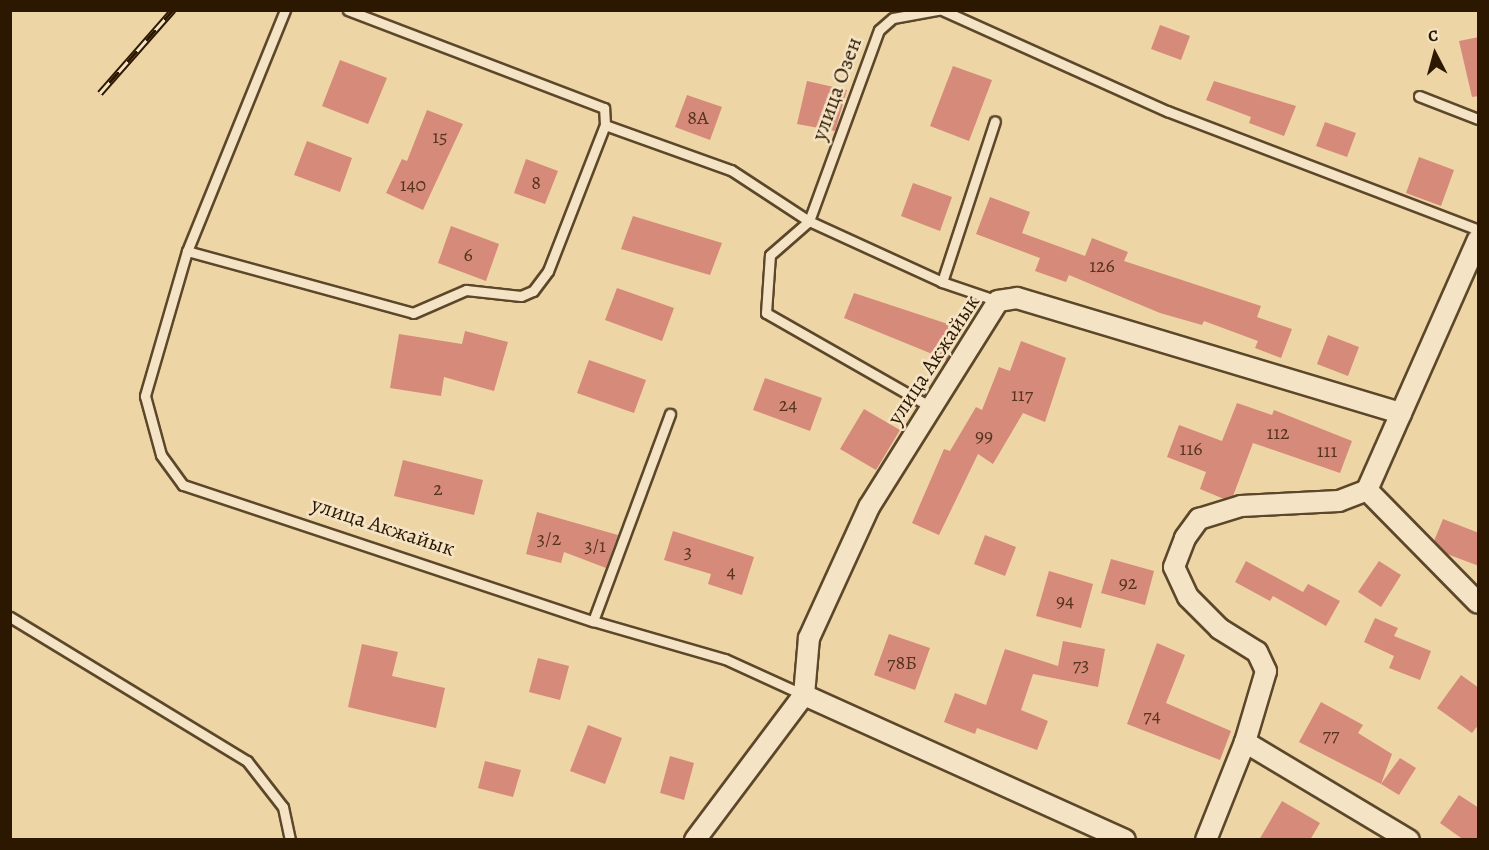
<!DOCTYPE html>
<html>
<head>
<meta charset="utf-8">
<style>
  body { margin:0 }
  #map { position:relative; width:1489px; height:850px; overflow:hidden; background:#eed5a6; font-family:Alegreya,serif }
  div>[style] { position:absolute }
  .building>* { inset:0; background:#d68a7a }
  .roads { filter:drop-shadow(2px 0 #5c472a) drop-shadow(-2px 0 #5c472a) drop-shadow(0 2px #5c472a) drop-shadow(0 -2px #5c472a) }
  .service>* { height:9px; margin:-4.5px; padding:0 4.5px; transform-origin:4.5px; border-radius:4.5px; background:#f4e4c5 }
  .minor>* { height:20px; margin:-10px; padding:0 10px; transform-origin:10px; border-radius:10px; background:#f4e4c5 }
  .rail>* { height:7px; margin-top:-3.5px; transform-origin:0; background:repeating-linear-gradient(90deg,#f4e4c5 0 14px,#2c1800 0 28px); box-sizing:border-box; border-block:2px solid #2c1800 }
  span { translate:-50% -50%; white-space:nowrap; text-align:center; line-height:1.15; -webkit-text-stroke:5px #f4e4c5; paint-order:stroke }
  .number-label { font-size:20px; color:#56341e }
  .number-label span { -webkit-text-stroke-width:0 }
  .street-label { font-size:22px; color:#2c1800 }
  .frame { position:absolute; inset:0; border:12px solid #2c1800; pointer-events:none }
  .north { position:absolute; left:1405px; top:24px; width:60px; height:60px; -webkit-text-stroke:4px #f4e4c5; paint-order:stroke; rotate:354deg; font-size:16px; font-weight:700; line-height:24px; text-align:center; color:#2c1800 }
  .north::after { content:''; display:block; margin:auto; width:21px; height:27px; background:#2c1800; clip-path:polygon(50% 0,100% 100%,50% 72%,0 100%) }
</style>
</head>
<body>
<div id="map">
  <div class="building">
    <i style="clip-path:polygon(1160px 25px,1190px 36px,1181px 60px,1151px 49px)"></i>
    <i style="clip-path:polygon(1479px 37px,1479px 96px,1472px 97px,1459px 41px)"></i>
    <i style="clip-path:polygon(340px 60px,387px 78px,368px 124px,322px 106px)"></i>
    <i style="clip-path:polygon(953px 66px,992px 80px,969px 141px,930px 126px)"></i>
    <i style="clip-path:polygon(807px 81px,847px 90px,835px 131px,797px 124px)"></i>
    <i style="clip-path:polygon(1214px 81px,1296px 106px,1284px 136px,1249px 123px,1251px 117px,1206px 100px)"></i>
    <i style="clip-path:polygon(687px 95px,722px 107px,710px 140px,675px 127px)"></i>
    <i style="clip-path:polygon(427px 110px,463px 124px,423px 210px,386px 193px,402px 159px,407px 161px)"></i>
    <i style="clip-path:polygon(1325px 122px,1356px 133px,1347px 157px,1316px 146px)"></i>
    <i style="clip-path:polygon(307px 141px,352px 158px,340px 192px,294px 175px)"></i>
    <i style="clip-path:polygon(1419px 157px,1454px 170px,1441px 206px,1406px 193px)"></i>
    <i style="clip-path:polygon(526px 159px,558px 171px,545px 204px,514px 193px)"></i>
    <i style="clip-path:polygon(913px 183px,952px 197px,940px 231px,901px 216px)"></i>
    <i style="clip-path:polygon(990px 197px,1030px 212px,1022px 233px,1085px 256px,1092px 238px,1128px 252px,1124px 261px,1261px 306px,1257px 317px,1292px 329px,1281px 358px,1255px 348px,1258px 341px,1204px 321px,1202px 325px,1160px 313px,1069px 275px,1066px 282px,1035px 271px,1040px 258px,976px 234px)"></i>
    <i style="clip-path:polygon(633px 216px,722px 243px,710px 275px,621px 249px)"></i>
    <i style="clip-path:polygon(451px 226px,499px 244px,486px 281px,438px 263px)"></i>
    <i style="clip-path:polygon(617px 288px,674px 308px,662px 341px,605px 320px)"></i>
    <i style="clip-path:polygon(854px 293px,960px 328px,947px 360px,844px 318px)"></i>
    <i style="clip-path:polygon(465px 331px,508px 342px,494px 391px,444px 377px,441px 396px,390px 388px,399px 334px,462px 344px)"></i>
    <i style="clip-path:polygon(1328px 335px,1359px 347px,1348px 376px,1317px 364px)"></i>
    <i style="clip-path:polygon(1021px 341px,1066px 358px,1045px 422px,1023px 413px,993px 464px,978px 454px,939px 535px,912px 523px,944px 449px,950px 451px,976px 407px,982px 410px,999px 367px,1010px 371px)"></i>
    <i style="clip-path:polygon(589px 360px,646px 380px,634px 413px,577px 393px)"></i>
    <i style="clip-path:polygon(765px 378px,822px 398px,810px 431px,753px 410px)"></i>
    <i style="clip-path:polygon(1237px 403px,1272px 415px,1274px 410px,1352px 441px,1340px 473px,1253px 443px,1233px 496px,1224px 499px,1200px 489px,1206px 472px,1167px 457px,1179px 425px,1222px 441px)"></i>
    <i style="clip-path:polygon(864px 409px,900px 430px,876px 470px,840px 449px)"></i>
    <i style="clip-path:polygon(403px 460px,483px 480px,474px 515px,394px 496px)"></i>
    <i style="clip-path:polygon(537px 512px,618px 535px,606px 568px,564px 552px,561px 563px,526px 554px)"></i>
    <i style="clip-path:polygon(1443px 519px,1479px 533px,1479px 566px,1447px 554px,1434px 541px)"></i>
    <i style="clip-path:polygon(673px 531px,754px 557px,742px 595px,708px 584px,711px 574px,664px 560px)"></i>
    <i style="clip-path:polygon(985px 535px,1016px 547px,1005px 576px,974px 564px)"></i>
    <i style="clip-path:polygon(1111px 559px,1154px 571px,1145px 605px,1101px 593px)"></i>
    <i style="clip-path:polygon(1246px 561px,1303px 592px,1308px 584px,1340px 601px,1326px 626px,1273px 596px,1270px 601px,1235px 582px)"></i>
    <i style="clip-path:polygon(1379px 561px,1401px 575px,1381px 607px,1358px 592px)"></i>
    <i style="clip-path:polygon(1049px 571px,1093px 584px,1081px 628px,1036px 616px)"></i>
    <i style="clip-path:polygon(1375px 618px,1398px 628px,1394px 636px,1431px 651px,1420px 680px,1389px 668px,1394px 656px,1364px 642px)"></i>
    <i style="clip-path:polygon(889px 634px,930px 648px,915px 690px,874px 675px)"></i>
    <i style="clip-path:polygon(1063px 641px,1105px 649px,1098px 687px,1033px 674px,1021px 710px,1048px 721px,1037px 750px,977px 728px,975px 734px,944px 722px,955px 693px,986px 705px,1005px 649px,1058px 666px)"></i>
    <i style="clip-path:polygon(1157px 643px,1185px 655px,1166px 703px,1231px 731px,1220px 760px,1127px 724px)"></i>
    <i style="clip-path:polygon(362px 644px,398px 652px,392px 676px,445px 688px,436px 728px,348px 707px)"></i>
    <i style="clip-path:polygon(538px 658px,569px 666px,560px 700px,529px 692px)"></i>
    <i style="clip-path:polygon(1461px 675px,1479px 688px,1479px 724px,1472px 733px,1437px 708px)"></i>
    <i style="clip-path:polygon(1321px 702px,1363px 725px,1358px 733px,1392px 754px,1381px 784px,1299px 742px)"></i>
    <i style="clip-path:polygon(588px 725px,622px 738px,605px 784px,570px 771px)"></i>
    <i style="clip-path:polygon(670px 756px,694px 763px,684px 800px,660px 793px)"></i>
    <i style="clip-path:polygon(1400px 758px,1416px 768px,1399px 795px,1381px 784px)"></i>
    <i style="clip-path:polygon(485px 761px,521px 770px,513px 797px,478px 788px)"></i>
    <i style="clip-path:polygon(1459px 795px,1479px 808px,1479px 840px,1464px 840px,1440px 823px)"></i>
    <i style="clip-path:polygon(1282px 801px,1320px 823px,1310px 840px,1259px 840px)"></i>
  </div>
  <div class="roads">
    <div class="service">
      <i style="left:285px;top:10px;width:260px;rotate:112.1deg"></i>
      <i style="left:187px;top:251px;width:234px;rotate:15.3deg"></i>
      <i style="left:413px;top:313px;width:58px;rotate:-23.5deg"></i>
      <i style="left:466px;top:290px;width:55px;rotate:6.2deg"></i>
      <i style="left:521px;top:296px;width:13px;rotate:-23deg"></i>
      <i style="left:533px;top:291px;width:25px;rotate:-53deg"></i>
      <i style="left:548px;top:271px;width:157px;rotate:-68.7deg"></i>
      <i style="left:605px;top:125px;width:17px;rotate:-93deg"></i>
      <i style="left:604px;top:108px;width:274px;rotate:-159.1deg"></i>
      <i style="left:942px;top:10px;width:247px;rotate:24.2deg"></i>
      <i style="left:1167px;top:111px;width:333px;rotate:20.9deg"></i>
      <i style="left:1419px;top:96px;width:63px;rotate:21.3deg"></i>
      <i style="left:605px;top:125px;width:134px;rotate:19.7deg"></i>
      <i style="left:731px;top:170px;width:93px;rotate:33.2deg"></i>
      <i style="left:809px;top:221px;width:203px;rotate:-69.9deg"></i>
      <i style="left:879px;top:30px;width:18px;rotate:-41deg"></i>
      <i style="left:893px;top:18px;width:46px;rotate:-10.1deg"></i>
      <i style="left:187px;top:251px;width:151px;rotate:106.2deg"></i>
      <i style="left:145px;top:396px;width:61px;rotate:74.8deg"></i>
      <i style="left:161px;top:455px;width:37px;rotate:54deg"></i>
      <i style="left:183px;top:485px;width:432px;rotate:18.4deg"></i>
      <i style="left:593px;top:621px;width:137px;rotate:16.1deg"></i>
      <i style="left:725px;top:659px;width:87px;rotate:24.5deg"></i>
      <i style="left:942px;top:282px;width:169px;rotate:-71.8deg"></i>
      <i style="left:931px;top:407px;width:190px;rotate:-150.3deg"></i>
      <i style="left:766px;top:313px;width:58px;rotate:-86.1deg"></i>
      <i style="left:770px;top:255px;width:52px;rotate:-41.1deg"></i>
      <i style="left:809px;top:221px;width:146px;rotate:24.6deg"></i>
      <i style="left:942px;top:282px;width:59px;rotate:18.7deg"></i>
      <i style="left:10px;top:617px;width:277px;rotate:31.3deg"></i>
      <i style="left:247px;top:761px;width:58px;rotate:52deg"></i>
      <i style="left:283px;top:807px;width:34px;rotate:78deg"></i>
      <i style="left:593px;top:621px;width:221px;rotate:-69.6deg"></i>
    </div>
    <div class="minor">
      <i style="left:1367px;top:490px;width:158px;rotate:45.5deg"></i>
      <i style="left:804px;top:695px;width:57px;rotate:-85deg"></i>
      <i style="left:809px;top:638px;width:144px;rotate:-65.4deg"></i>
      <i style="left:869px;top:507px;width:243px;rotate:-57.9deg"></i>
      <i style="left:998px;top:301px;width:19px;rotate:-9deg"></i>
      <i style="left:1017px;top:298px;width:401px;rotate:16.7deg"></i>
      <i style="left:1245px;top:742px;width:74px;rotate:-73.5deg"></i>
      <i style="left:1266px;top:671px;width:21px;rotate:-115deg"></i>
      <i style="left:1257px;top:652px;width:44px;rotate:-148.1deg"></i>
      <i style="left:1220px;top:629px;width:45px;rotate:-135deg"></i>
      <i style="left:1188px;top:597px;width:33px;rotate:-115deg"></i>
      <i style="left:1174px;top:567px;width:31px;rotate:-69deg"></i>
      <i style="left:1185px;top:538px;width:24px;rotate:-54deg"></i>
      <i style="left:1199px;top:519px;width:44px;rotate:-17.2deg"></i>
      <i style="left:1241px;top:506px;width:98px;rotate:-2.9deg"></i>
      <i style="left:1339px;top:501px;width:30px;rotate:-21deg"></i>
      <i style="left:1367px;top:490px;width:274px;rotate:-66.1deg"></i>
      <i style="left:695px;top:840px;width:181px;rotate:-53.1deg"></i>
      <i style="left:804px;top:695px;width:352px;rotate:24.3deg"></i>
      <i style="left:1206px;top:840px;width:105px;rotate:-68.3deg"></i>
      <i style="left:1245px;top:742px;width:191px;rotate:30.9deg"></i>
    </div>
  </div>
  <div class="rail">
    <i style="left:100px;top:93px;width:111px;rotate:-48.7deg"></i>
  </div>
  <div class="number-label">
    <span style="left:698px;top:117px">8А</span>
    <span style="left:440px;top:136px">15</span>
    <span style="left:536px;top:182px">8</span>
    <span style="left:413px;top:184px">140</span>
    <span style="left:468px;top:254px">6</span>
    <span style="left:1102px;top:265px">126</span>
    <span style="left:1022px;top:394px">117</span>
    <span style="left:788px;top:404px">24</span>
    <span style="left:1278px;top:432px">112</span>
    <span style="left:984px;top:435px">99</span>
    <span style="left:1191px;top:448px">116</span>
    <span style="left:1327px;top:450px">111</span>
    <span style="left:438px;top:488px">2</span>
    <span style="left:549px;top:538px">3/2</span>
    <span style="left:595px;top:545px">3/1</span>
    <span style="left:688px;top:551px">3</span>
    <span style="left:731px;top:571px">4</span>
    <span style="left:1128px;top:582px">92</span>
    <span style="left:1065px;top:600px">94</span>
    <span style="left:902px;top:662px">78Б</span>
    <span style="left:1081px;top:664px">73</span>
    <span style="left:1152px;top:715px">74</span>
    <span style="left:1331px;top:734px">77</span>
  </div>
  <div class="street-label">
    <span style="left:837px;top:89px;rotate:-70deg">улица Озен</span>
    <span style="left:934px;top:360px;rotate:-57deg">улица Акжайык</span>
    <span style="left:383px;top:527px;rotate:18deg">улица Акжайык</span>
  </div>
  <div class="frame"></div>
  <div class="north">С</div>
</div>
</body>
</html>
